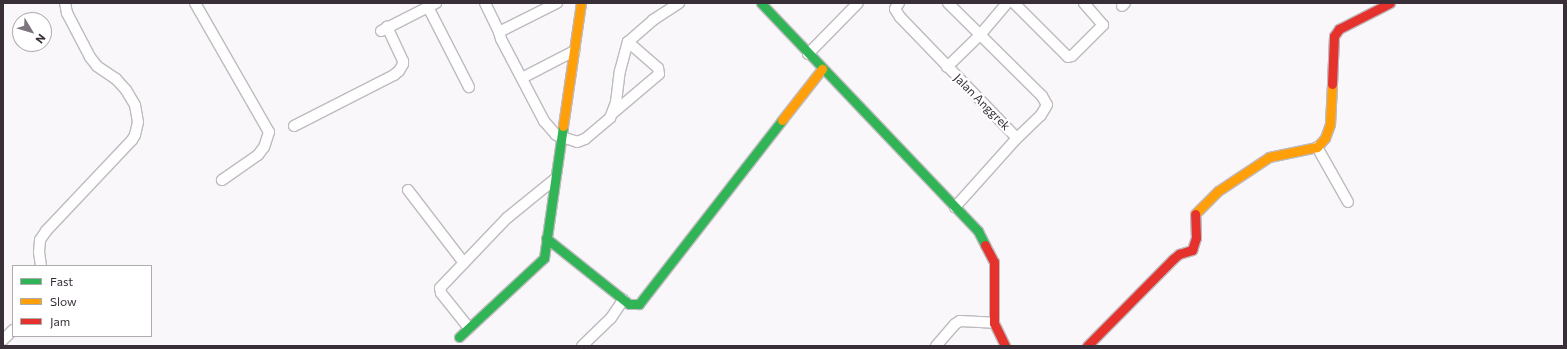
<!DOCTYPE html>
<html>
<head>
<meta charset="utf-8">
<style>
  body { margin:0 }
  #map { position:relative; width:1567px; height:349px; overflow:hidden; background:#f9f7fa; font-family:Commissioner,sans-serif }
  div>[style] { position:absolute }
  .roads { filter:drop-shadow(1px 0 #bfbac0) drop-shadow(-1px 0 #bfbac0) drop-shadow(0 1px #bfbac0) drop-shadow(0 -1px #bfbac0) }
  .street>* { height:10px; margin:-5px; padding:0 5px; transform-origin:5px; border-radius:5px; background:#fefefe }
  .fast>* { height:9px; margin:-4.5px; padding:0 4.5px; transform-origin:4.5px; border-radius:4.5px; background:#30b455 }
  .slow>* { height:9px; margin:-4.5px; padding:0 4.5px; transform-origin:4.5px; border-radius:4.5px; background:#ff9f0a }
  .jam>* { height:9px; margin:-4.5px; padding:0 4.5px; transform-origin:4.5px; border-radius:4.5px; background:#e5322d }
  span { translate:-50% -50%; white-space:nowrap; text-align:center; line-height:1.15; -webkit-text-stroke:4px #fff; paint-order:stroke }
  .street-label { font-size:12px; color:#382f39 }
  .frame { position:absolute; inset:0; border:4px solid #382f39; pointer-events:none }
  .legend { position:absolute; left:12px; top:265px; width:140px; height:72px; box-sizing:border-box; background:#fff; border:1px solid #afacb0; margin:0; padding:5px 7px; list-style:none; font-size:12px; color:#382f39 }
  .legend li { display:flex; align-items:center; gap:8px; height:20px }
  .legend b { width:20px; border:1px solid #afacb0 }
  .north { position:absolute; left:12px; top:12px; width:40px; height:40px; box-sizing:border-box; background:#fff; border:1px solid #afacb0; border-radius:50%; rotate:128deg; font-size:11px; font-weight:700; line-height:16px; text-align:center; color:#382f39 }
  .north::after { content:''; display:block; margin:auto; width:14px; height:18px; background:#7c757d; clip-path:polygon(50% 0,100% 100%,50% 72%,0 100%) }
</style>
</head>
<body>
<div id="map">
  <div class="roads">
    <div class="street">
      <i style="left:195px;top:3px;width:149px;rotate:60.2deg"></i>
      <i style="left:269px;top:132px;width:16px;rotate:108deg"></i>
      <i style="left:264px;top:147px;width:10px;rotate:127deg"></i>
      <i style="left:258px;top:155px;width:44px;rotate:145.2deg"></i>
      <i style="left:485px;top:3px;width:32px;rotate:64deg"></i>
      <i style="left:499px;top:32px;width:65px;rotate:-26.6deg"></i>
      <i style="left:899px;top:3px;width:7px;rotate:124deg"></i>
      <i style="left:895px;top:9px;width:9px;rotate:58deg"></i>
      <i style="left:900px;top:17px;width:168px;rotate:46deg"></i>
      <i style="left:948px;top:3px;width:132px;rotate:44.7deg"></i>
      <i style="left:1042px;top:96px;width:10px;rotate:61deg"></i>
      <i style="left:1047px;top:105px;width:12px;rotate:121deg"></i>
      <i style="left:1041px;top:115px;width:33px;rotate:136deg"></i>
      <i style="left:1017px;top:138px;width:93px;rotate:131.9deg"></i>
      <i style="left:1014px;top:3px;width:76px;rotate:45deg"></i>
      <i style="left:1068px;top:57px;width:4px;rotate:-14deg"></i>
      <i style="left:1072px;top:56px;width:44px;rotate:-45deg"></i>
      <i style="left:1103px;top:25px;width:29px;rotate:-131deg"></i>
      <i style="left:1122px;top:6px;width:4px;rotate:-45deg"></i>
      <i style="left:428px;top:7px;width:90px;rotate:62.9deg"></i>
      <i style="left:381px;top:31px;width:62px;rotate:-27deg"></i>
      <i style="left:499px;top:32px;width:7px;rotate:74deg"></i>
      <i style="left:501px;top:39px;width:93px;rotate:62.3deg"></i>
      <i style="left:544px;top:121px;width:18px;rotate:49deg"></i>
      <i style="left:556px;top:135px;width:22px;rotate:18deg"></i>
      <i style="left:577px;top:142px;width:9px;rotate:-21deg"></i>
      <i style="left:585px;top:139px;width:33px;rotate:-40deg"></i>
      <i style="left:610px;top:118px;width:17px;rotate:-69deg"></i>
      <i style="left:616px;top:102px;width:31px;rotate:-83deg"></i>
      <i style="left:620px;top:71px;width:30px;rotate:-75deg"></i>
      <i style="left:628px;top:42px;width:33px;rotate:-41deg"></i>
      <i style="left:653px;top:20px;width:31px;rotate:-33deg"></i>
      <i style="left:808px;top:54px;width:71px;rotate:-45.6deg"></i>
      <i style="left:947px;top:67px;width:46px;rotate:-44.1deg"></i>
      <i style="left:980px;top:35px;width:42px;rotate:-49.8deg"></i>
      <i style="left:522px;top:78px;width:59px;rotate:-27.4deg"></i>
      <i style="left:613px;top:113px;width:60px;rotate:-40.3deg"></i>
      <i style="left:659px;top:74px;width:6px;rotate:-99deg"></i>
      <i style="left:658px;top:68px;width:40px;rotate:-139deg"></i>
      <i style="left:294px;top:126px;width:112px;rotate:-27deg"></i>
      <i style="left:394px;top:75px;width:6px;rotate:-39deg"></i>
      <i style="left:399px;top:71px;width:8px;rotate:-60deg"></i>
      <i style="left:403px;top:64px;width:3px;rotate:-90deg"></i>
      <i style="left:403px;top:61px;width:38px;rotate:-115deg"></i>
      <i style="left:1317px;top:147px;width:63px;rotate:60.6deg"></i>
      <i style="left:408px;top:190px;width:92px;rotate:52.5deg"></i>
      <i style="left:41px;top:266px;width:14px;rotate:-98deg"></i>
      <i style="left:39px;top:252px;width:12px;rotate:-85deg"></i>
      <i style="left:40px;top:240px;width:11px;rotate:-56deg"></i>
      <i style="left:46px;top:231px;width:125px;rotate:-46.6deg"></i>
      <i style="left:132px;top:140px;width:6px;rotate:-59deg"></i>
      <i style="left:135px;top:135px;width:13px;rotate:-77deg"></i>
      <i style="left:138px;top:122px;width:17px;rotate:-100deg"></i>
      <i style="left:135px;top:105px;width:17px;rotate:-121deg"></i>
      <i style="left:126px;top:90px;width:15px;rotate:-132deg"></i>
      <i style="left:116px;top:79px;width:23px;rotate:-146deg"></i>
      <i style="left:97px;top:66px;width:11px;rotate:-128deg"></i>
      <i style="left:90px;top:57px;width:50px;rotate:-117.6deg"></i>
      <i style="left:67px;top:13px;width:10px;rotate:-101deg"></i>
      <i style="left:469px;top:328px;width:45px;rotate:-128.7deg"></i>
      <i style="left:441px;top:293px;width:5px;rotate:-101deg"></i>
      <i style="left:440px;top:288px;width:97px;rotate:-46.3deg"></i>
      <i style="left:507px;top:218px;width:62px;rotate:-39.1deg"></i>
      <i style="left:3px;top:340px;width:14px;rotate:-45deg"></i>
      <i style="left:582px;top:346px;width:40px;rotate:-44deg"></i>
      <i style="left:611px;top:318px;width:22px;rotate:-56deg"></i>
      <i style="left:936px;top:346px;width:29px;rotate:-49deg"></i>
      <i style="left:955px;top:324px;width:6px;rotate:-31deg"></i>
      <i style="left:960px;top:321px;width:34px;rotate:3deg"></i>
    </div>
    <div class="fast">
      <i style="left:761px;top:3px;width:315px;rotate:46.4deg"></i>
      <i style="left:978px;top:231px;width:16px;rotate:63deg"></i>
      <i style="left:546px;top:238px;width:106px;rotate:38.5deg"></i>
      <i style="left:629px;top:304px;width:10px"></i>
      <i style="left:639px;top:304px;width:233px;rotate:-52.1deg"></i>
      <i style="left:459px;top:337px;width:116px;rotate:-42.9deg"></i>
      <i style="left:544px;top:258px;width:133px;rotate:-81.8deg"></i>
    </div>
    <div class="slow">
      <i style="left:782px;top:120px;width:65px;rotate:-51.9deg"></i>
      <i style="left:563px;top:126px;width:124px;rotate:-81.7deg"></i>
      <i style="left:1195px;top:214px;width:33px;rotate:-45deg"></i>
      <i style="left:1218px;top:191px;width:61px;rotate:-33.7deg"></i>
      <i style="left:1269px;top:157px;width:49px;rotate:-11.8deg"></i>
      <i style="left:1317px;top:147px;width:12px;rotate:-48deg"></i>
      <i style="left:1325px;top:138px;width:15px;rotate:-70deg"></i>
      <i style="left:1330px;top:124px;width:40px;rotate:-87.1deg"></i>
    </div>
    <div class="jam">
      <i style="left:1332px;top:84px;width:48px;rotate:-87.6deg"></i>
      <i style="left:1334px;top:36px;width:9px;rotate:-54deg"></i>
      <i style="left:1339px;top:29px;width:57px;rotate:-27deg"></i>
      <i style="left:985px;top:245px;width:19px;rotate:62deg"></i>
      <i style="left:994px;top:262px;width:61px;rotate:90deg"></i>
      <i style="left:994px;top:323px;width:25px;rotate:64deg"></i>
      <i style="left:1087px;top:346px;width:122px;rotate:-45.3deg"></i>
      <i style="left:1173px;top:259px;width:8px;rotate:-40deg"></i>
      <i style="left:1179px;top:254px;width:14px;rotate:-17deg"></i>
      <i style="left:1192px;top:250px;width:13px;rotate:-72deg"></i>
      <i style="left:1196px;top:238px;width:24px;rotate:-92deg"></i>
    </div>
  </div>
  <div class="street-label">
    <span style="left:982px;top:102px;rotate:45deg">Jalan Anggrek</span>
  </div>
  <div class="frame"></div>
  <ul class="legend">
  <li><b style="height:5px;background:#30b455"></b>Fast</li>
  <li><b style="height:5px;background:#ff9f0a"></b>Slow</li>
  <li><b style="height:5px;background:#e5322d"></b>Jam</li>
  </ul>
  <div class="north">N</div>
</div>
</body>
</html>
